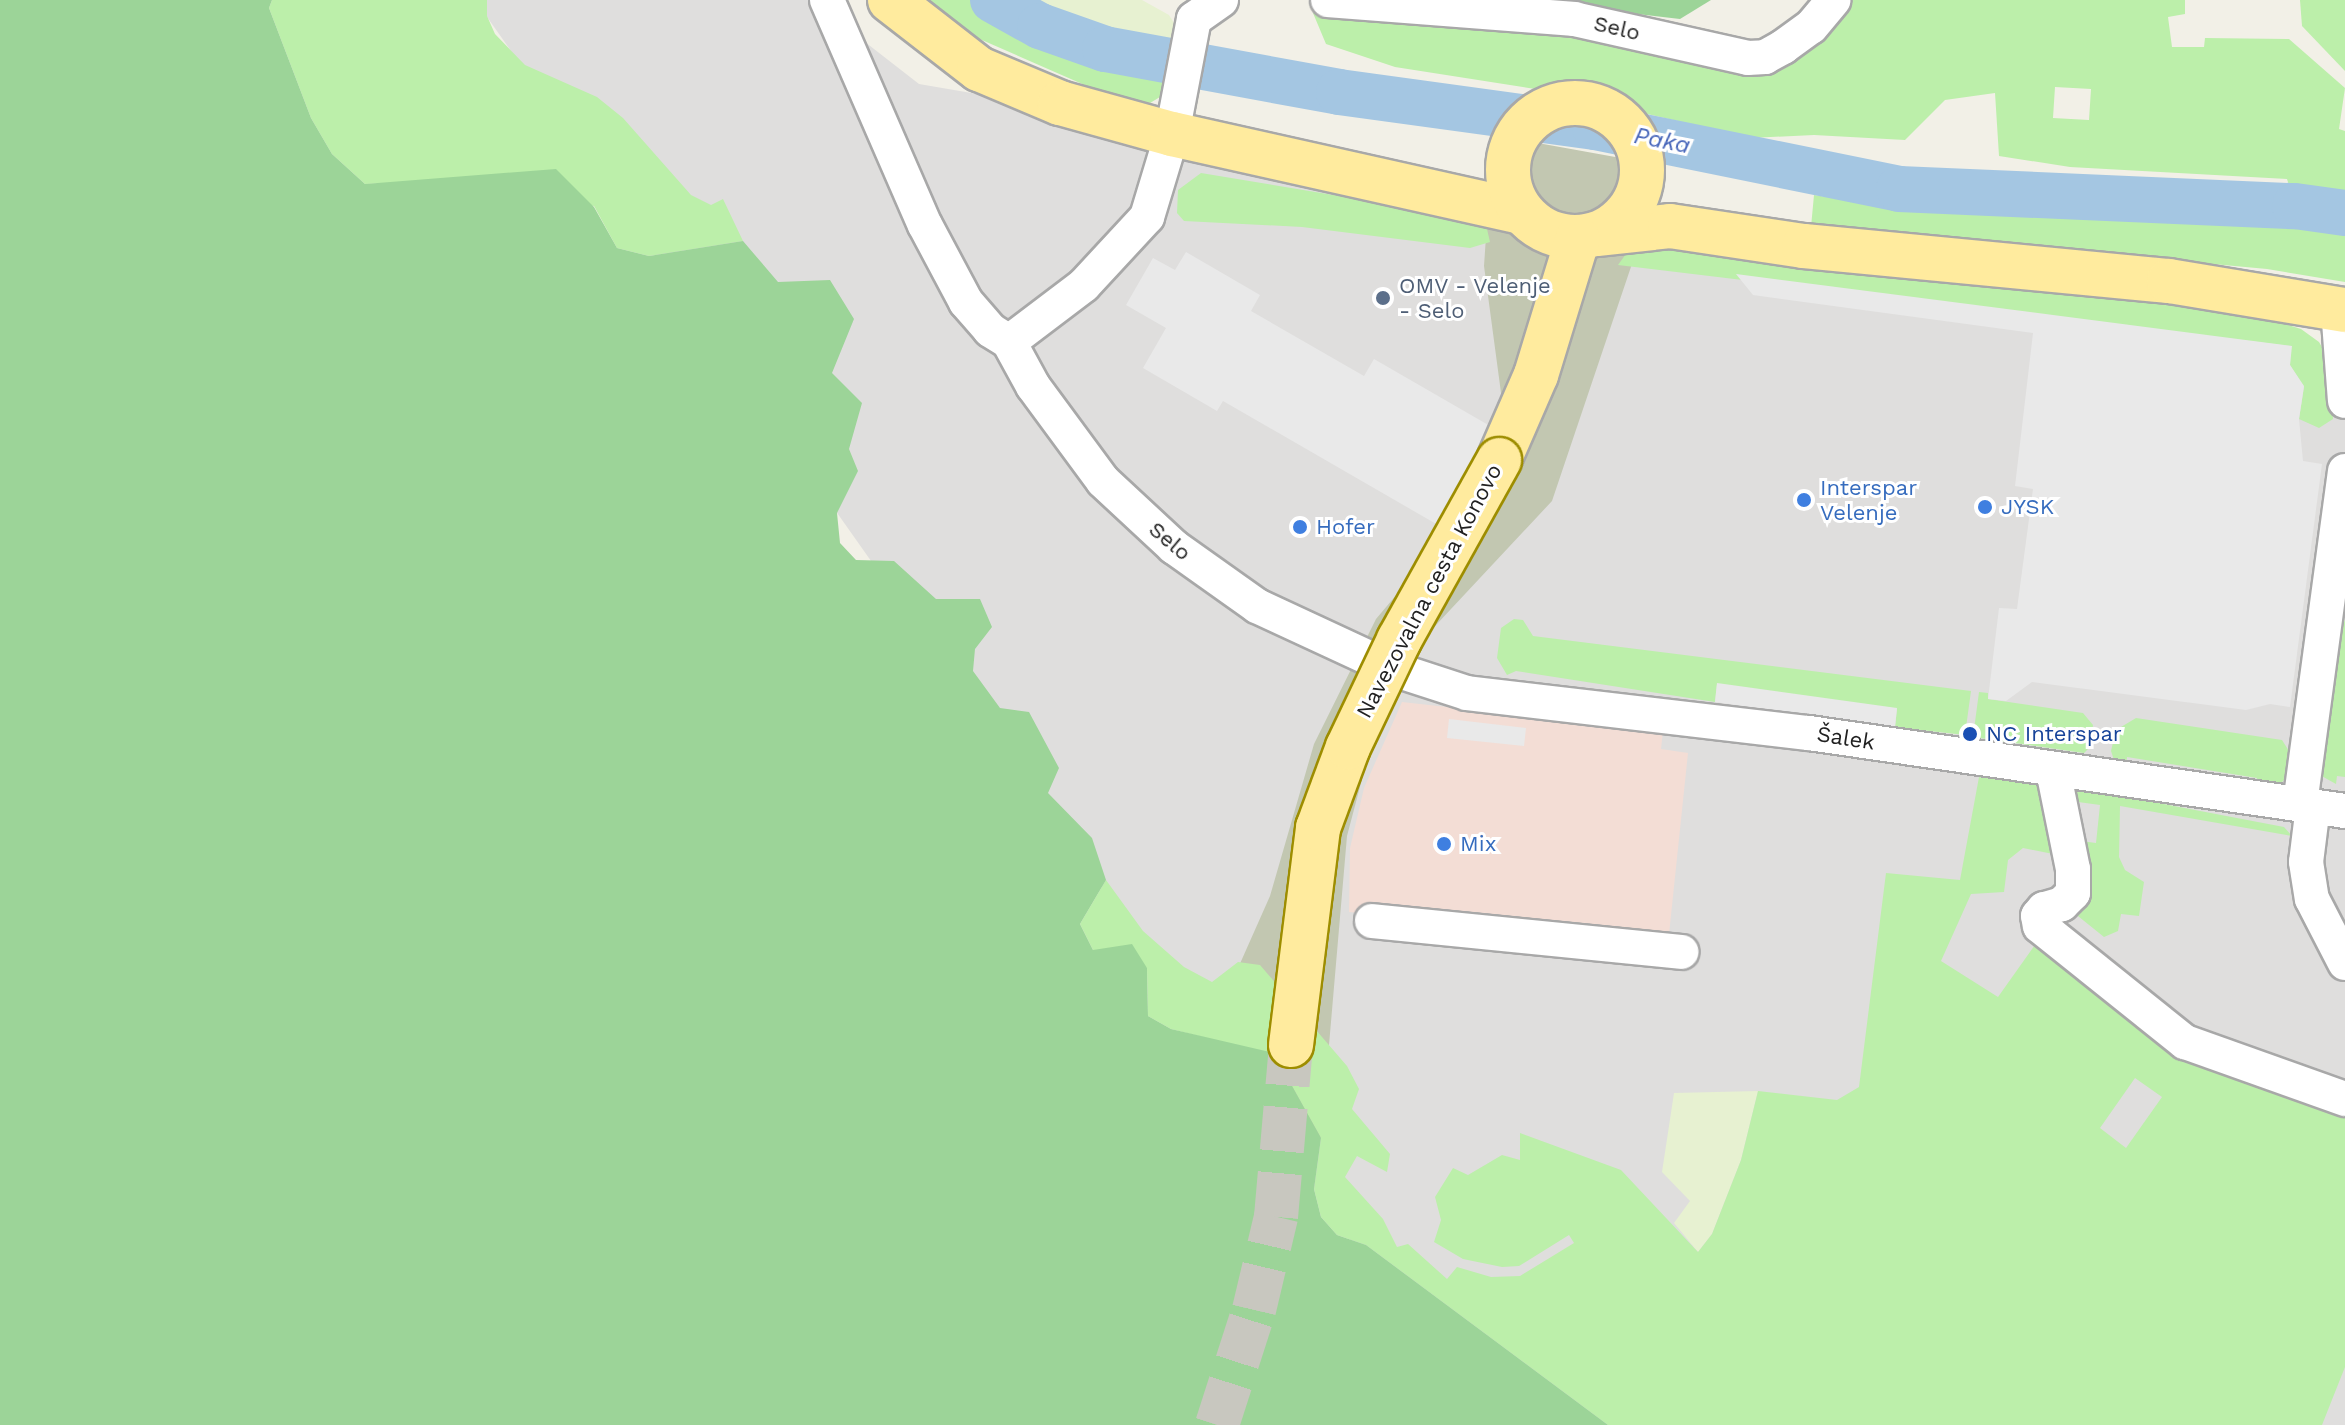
<!DOCTYPE html>
<html>
<head>
<meta charset="utf-8">
<style>
  body { margin:0 }
  #map { position:relative; width:2345px; height:1425px; overflow:hidden; background:#f2f0e7; font-family:"Work Sans",sans-serif }
  div>[style] { position:absolute }
  .residential>* { inset:0; background:#dfdedd }
  .commercial>* { inset:0; background:#f3ddd5 }
  .construction>* { inset:0; background:#c2c7b1 }
  .farmland>* { inset:0; background:#e7f1d1 }
  .grass>* { inset:0; background:#bcefaa }
  .forest>* { inset:0; background:#9cd498 }
  .parking>* { inset:0; background:#e9e9e9 }
  .river>* { height:46px; margin:-23px; padding:0 23px; transform-origin:23px; border-radius:23px; background:#a4c6e2 }
  .major-tunnel>* { height:44px; margin-top:-22px; transform-origin:0; background:repeating-linear-gradient(90deg,#c8c7bf 0 44px,transparent 0 66px) }
  .roads { filter:drop-shadow(2px 0 #a8a8a8) drop-shadow(-2px 0 #a8a8a8) drop-shadow(0 2px #a8a8a8) drop-shadow(0 -2px #a8a8a8) }
  .minor>* { height:34px; margin:-17px; padding:0 17px; transform-origin:17px; border-radius:17px; background:#fff }
  .major>* { height:44px; margin:-22px; padding:0 22px; transform-origin:22px; border-radius:22px; background:#ffeb9e }
  .major>.ring { margin:-22px; padding:0; box-sizing:content-box; background:none; border:44px solid #ffeb9e; border-radius:50% }
  .bridges { filter:drop-shadow(2px 0 #9d8d00) drop-shadow(-2px 0 #9d8d00) drop-shadow(0 2px #9d8d00) drop-shadow(0 -2px #9d8d00) }
  .major-bridge>* { height:44px; margin:-22px; padding:0 22px; transform-origin:22px; border-radius:22px; background:#ffeb9e }
  .dots>* { width:22px; height:22px; translate:-50% -50%; box-sizing:border-box; border:4px solid #fff; border-radius:50% }
  span { translate:-50% -50%; white-space:nowrap; text-align:center; line-height:1.15; -webkit-text-stroke:6px #fff; paint-order:stroke }
  .street-label { font-size:22px; color:#212121 }
  .service-label { font-size:22px; color:#4e5e75 }
  .left { translate:0 -50%; text-align:left }
  .shop-label { font-size:22px; color:#366cbe }
  .transit-label { font-size:22px; color:#164399 }
  .water-label { font-size:24px; color:#4564b9; font-style:italic }
</style>
</head>
<body>
<div id="map">
  <div class="residential">
    <i style="clip-path:polygon(475px 0,811px 0,919px 84px,1511px 186px,2307px 342px,2345px 354px,2345px 1425px,1481px 1425px)"></i>
  </div>
  <div class="commercial">
    <i style="clip-path:polygon(1402px 702px,1663px 731px,1661px 749px,1688px 753px,1668px 944px,1349px 912px,1350px 848px,1364px 788px)"></i>
  </div>
  <div class="construction">
    <i style="clip-path:polygon(1493px 135px,1665px 166px,1552px 501px,1408px 655px,1375px 730px,1347px 836px,1321px 1138px,1207px 1038px,1270px 896px,1314px 744px,1376px 619px,1510px 460px,1484px 266px)"></i>
  </div>
  <div class="farmland">
    <i style="clip-path:polygon(1008px 0,1142px 0,1169px 15px,1179px 31px,1178px 57px,1048px 23px)"></i>
    <i style="clip-path:polygon(1758px 1091px,1741px 1160px,1712px 1234px,1698px 1252px,1674px 1223px,1690px 1201px,1662px 1172px,1674px 1093px)"></i>
  </div>
  <div class="grass">
    <i style="clip-path:polygon(272px 0,487px 0,487px 16px,495px 34px,525px 65px,597px 97px,623px 118px,691px 195px,711px 205px,723px 199px,743px 241px,649px 256px,617px 248px,594px 206px,419px 182px,365px 184px,332px 154px,311px 118px,269px 8px)"></i>
    <i style="clip-path:polygon(926px 0,977px 0,1051px 42px,1173px 72px,1165px 94px,1150px 103px,1096px 90px,975px 37px)"></i>
    <i style="clip-path:polygon(evenodd,1847px 0,2185px 0,2185px 14px,2168px 17px,2172px 47px,2204px 47px,2205px 38px,2289px 39px,2345px 88px,2339px 129px,2345px 131px,2345px 206px,2293px 198px,2287px 179px,2070px 167px,1999px 156px,1995px 93px,1945px 100px,1905px 140px,1814px 135px,1751px 138px,1548px 91px,1395px 67px,1326px 44px,1313px 13px,1542px 32px,1664px 49px,1718px 64px,1847px 0,2055px 87px,2091px 89px,2089px 120px,2053px 118px,2055px 87px)"></i>
    <i style="clip-path:polygon(2300px 0,2345px 0,2345px 71px,2302px 26px)"></i>
    <i style="clip-path:polygon(1201px 173px,1454px 215px,1487px 229px,1490px 242px,1470px 248px,1302px 227px,1184px 221px,1177px 213px,1178px 190px)"></i>
    <i style="clip-path:polygon(1814px 195px,1898px 208px,2215px 212px,2345px 225px,2345px 282px,2267px 269px,1811px 227px)"></i>
    <i style="clip-path:polygon(1646px 241px,2120px 293px,2276px 321px,2301px 329px,2319px 342px,2330px 361px,2333px 419px,2319px 428px,2299px 419px,2304px 387px,2290px 365px,2291px 346px,1618px 265px,1631px 247px)"></i>
    <i style="clip-path:polygon(1514px 619px,1523px 620px,1533px 636px,1971px 691px,1965px 735px,1895px 727px,1897px 709px,1717px 684px,1715px 702px,1516px 671px,1507px 675px,1497px 658px,1501px 628px)"></i>
    <i style="clip-path:polygon(2345px 619px,2345px 777px,2337px 776px,2336px 784px,2318px 774px,2330px 671px)"></i>
    <i style="clip-path:polygon(1979px 692px,1988px 693px,1988px 699px,2083px 713px,2093px 725px,2091px 746px,2084px 753px,1973px 737px)"></i>
    <i style="clip-path:polygon(2136px 718px,2282px 740px,2294px 759px,2289px 775px,2280px 784px,2257px 789px,2257px 778px,2127px 757px,2126px 766px,2115px 763px,2111px 751px,2116px 730px)"></i>
    <i style="clip-path:polygon(evenodd,1979px 777px,2046px 786px,2063px 856px,2023px 848px,2008px 860px,2004px 892px,1971px 894px,1941px 961px,1998px 997px,2037px 942px,2143px 1021px,2175px 1056px,2345px 1117px,2345px 1367px,2322px 1425px,1608px 1425px,1366px 1245px,1337px 1235px,1321px 1217px,1314px 1189px,1321px 1138px,1292px 1086px,1226px 1043px,1171px 1029px,1148px 1016px,1147px 968px,1093px 950px,1080px 924px,1106px 880px,1143px 931px,1184px 967px,1212px 982px,1238px 962px,1260px 965px,1347px 1066px,1359px 1089px,1352px 1109px,1390px 1154px,1387px 1172px,1357px 1156px,1345px 1177px,1383px 1219px,1397px 1247px,1408px 1244px,1447px 1279px,1457px 1267px,1491px 1277px,1520px 1276px,1574px 1243px,1569px 1235px,1519px 1266px,1502px 1267px,1463px 1259px,1434px 1242px,1441px 1220px,1435px 1197px,1453px 1168px,1468px 1175px,1502px 1155px,1520px 1160px,1520px 1133px,1621px 1170px,1698px 1252px,1712px 1234px,1741px 1160px,1758px 1091px,1837px 1100px,1859px 1087px,1886px 873px,1960px 880px,1979px 777px,2135px 1078px,2162px 1097px,2126px 1148px,2100px 1128px,2135px 1078px)"></i>
    <i style="clip-path:polygon(2064px 785px,2284px 827px,2292px 836px,2120px 806px,2119px 857px,2125px 870px,2144px 882px,2139px 916px,2121px 914px,2118px 931px,2104px 937px,2068px 908px,2081px 841px,2096px 843px,2100px 805px,2071px 801px)"></i>
  </div>
  <div class="forest">
    <i style="clip-path:polygon(0 0,272px 0,269px 8px,311px 118px,332px 154px,365px 184px,556px 169px,594px 207px,617px 248px,649px 256px,743px 241px,778px 282px,830px 280px,854px 319px,832px 373px,862px 403px,849px 449px,858px 471px,837px 513px,840px 543px,856px 560px,894px 561px,936px 599px,980px 599px,992px 627px,975px 649px,973px 671px,1000px 708px,1029px 712px,1059px 768px,1048px 793px,1092px 838px,1106px 880px,1080px 924px,1093px 950px,1132px 944px,1147px 968px,1148px 1016px,1171px 1029px,1291px 1057px,1292px 1086px,1321px 1138px,1314px 1189px,1321px 1217px,1337px 1235px,1366px 1245px,1608px 1425px,0 1425px)"></i>
    <i style="clip-path:polygon(1518px 0,1711px 0,1680px 19px)"></i>
  </div>
  <div class="parking">
    <i style="clip-path:polygon(1186px 252px,1260px 295px,1251px 311px,1364px 376px,1374px 359px,1497px 430px,1464px 540px,1223px 401px,1217px 411px,1143px 368px,1166px 328px,1126px 305px,1153px 258px,1175px 270px)"></i>
    <i style="clip-path:polygon(1736px 274px,2292px 346px,2290px 365px,2304px 386px,2299px 419px,2303px 461px,2322px 464px,2290px 707px,2270px 704px,2246px 710px,2032px 682px,2006px 701px,1988px 699px,1999px 608px,2017px 609px,2033px 489px,2015px 486px,2033px 333px,1753px 295px)"></i>
    <i style="clip-path:polygon(1717px 683px,1897px 708px,1895px 727px,1715px 702px)"></i>
    <i style="clip-path:polygon(1449px 719px,1526px 728px,1524px 746px,1447px 738px)"></i>
  </div>
  <div class="river">
    <i style="left:993px;top:0;width:54px;rotate:29deg"></i>
    <i style="left:1040px;top:26px;width:69px;rotate:19.5deg"></i>
    <i style="left:1105px;top:49px;width:238px;rotate:10.4deg"></i>
    <i style="left:1339px;top:92px;width:258px;rotate:7.8deg"></i>
    <i style="left:1595px;top:127px;width:310px;rotate:11.5deg"></i>
    <i style="left:1899px;top:189px;width:396px;rotate:2.5deg"></i>
    <i style="left:2295px;top:206px;width:50px;rotate:8deg"></i>
  </div>
  <div class="major-tunnel">
    <i style="left:1217px;top:1425px;width:121px;rotate:-72.2deg"></i>
    <i style="left:1254px;top:1310px;width:96px;rotate:-76.7deg"></i>
    <i style="left:1276px;top:1217px;width:173px;rotate:-85deg"></i>
  </div>
  <div class="roads">
    <div class="minor">
      <i style="left:827px;top:0;width:245px;rotate:66.5deg"></i>
      <i style="left:925px;top:225px;width:87px;rotate:62deg"></i>
      <i style="left:966px;top:302px;width:37px;rotate:49deg"></i>
      <i style="left:990px;top:330px;width:22px;rotate:32deg"></i>
      <i style="left:1009px;top:342px;width:50px;rotate:61.4deg"></i>
      <i style="left:1033px;top:386px;width:118px;rotate:53.6deg"></i>
      <i style="left:1103px;top:481px;width:97px;rotate:42.9deg"></i>
      <i style="left:1174px;top:547px;width:102px;rotate:35.4deg"></i>
      <i style="left:1257px;top:606px;width:150px;rotate:24.9deg"></i>
      <i style="left:1393px;top:669px;width:78px;rotate:18deg"></i>
      <i style="left:1467px;top:693px;width:344px;rotate:6.7deg"></i>
      <i style="left:1809px;top:733px;width:542px;rotate:8.28deg"></i>
      <i style="left:1328px;top:0;width:247px;rotate:4.4deg"></i>
      <i style="left:1574px;top:19px;width:178px;rotate:12.6deg"></i>
      <i style="left:1748px;top:58px;width:17px;rotate:-3deg"></i>
      <i style="left:1765px;top:57px;width:21px;rotate:-29deg"></i>
      <i style="left:1783px;top:47px;width:34px;rotate:-36deg"></i>
      <i style="left:1811px;top:27px;width:35px;rotate:-50deg"></i>
      <i style="left:2338px;top:308px;width:93px;rotate:85.7deg"></i>
      <i style="left:1009px;top:342px;width:94px;rotate:-37.2deg"></i>
      <i style="left:1084px;top:285px;width:93px;rotate:-47.2deg"></i>
      <i style="left:1147px;top:217px;width:87px;rotate:-73.2deg"></i>
      <i style="left:1172px;top:134px;width:117px;rotate:-79.2deg"></i>
      <i style="left:1194px;top:19px;width:33px;rotate:-35deg"></i>
      <i style="left:2053px;top:770px;width:101px;rotate:78.6deg"></i>
      <i style="left:2073px;top:869px;width:24px;rotate:90deg"></i>
      <i style="left:2073px;top:893px;width:16px;rotate:135deg"></i>
      <i style="left:2062px;top:904px;width:19px;rotate:164deg"></i>
      <i style="left:2044px;top:909px;width:9px;rotate:131deg"></i>
      <i style="left:2038px;top:916px;width:10px;rotate:79deg"></i>
      <i style="left:2040px;top:926px;width:186px;rotate:38.7deg"></i>
      <i style="left:2185px;top:1042px;width:170px;rotate:19.6deg"></i>
      <i style="left:2300px;top:804px;width:336px;rotate:-82.3deg"></i>
      <i style="left:2313px;top:806px;width:56px;rotate:97.1deg"></i>
      <i style="left:2306px;top:862px;width:37px;rotate:81deg"></i>
      <i style="left:2312px;top:899px;width:72px;rotate:62.7deg"></i>
      <i style="left:1372px;top:921px;width:311px;rotate:5.7deg"></i>
    </div>
    <div class="major">
      <i style="left:890px;top:0;width:113px;rotate:37.8deg"></i>
      <i style="left:979px;top:69px;width:88px;rotate:22.8deg"></i>
      <i style="left:1060px;top:103px;width:116px;rotate:15.5deg"></i>
      <i style="left:1172px;top:134px;width:359px;rotate:12.6deg"></i>
      <i class="ring" style="left:1508px;top:103px;width:90px;height:90px"></i>
      <i style="left:1599px;top:234px;width:71px;rotate:-6.4deg"></i>
      <i style="left:1670px;top:226px;width:135px;rotate:8.5deg"></i>
      <i style="left:1804px;top:246px;width:367px;rotate:5.5deg"></i>
      <i style="left:2169px;top:281px;width:178px;rotate:9.4deg"></i>
      <i style="left:1499px;top:460px;width:93px;rotate:-66.5deg"></i>
      <i style="left:1536px;top:375px;width:143px;rotate:-73deg"></i>
    </div>
  </div>
  <div class="bridges">
    <div class="major-bridge">
      <i style="left:1291px;top:1045px;width:219px;rotate:-82.9deg"></i>
      <i style="left:1318px;top:828px;width:86px;rotate:-69.7deg"></i>
      <i style="left:1348px;top:747px;width:119px;rotate:-64.5deg"></i>
      <i style="left:1399px;top:640px;width:206px;rotate:-60.9deg"></i>
    </div>
  </div>
  <div class="dots">
    <i style="left:1383px;top:298px;background:#5c6f8a"></i>
    <i style="left:1804px;top:500px;background:#3f7fe0"></i>
    <i style="left:1985px;top:507px;background:#3f7fe0"></i>
    <i style="left:1300px;top:527px;background:#3f7fe0"></i>
    <i style="left:1970px;top:734px;background:#1a4fb4"></i>
    <i style="left:1444px;top:844px;background:#3f7fe0"></i>
  </div>
  <div class="street-label">
    <span style="left:1617px;top:28px;rotate:13deg">Selo</span>
    <span style="left:1170px;top:541px;rotate:40deg">Selo</span>
    <span style="left:1429px;top:591px;rotate:-62deg">Navezovalna cesta Konovo</span>
    <span style="left:1846px;top:738px;rotate:9deg">Šalek</span>
  </div>
  <div class="service-label">
    <span class="left" style="left:1399px;top:298px">OMV - Velenje<br>- Selo</span>
  </div>
  <div class="shop-label">
    <span class="left" style="left:1820px;top:500px">Interspar<br>Velenje</span>
    <span class="left" style="left:2001px;top:507px">JYSK</span>
    <span class="left" style="left:1316px;top:527px">Hofer</span>
    <span class="left" style="left:1460px;top:844px">Mix</span>
  </div>
  <div class="transit-label">
    <span class="left" style="left:1986px;top:734px">NC Interspar</span>
  </div>
  <div class="water-label">
    <span style="left:1662px;top:141px;rotate:11deg">Paka</span>
  </div>
</div>
</body>
</html>
